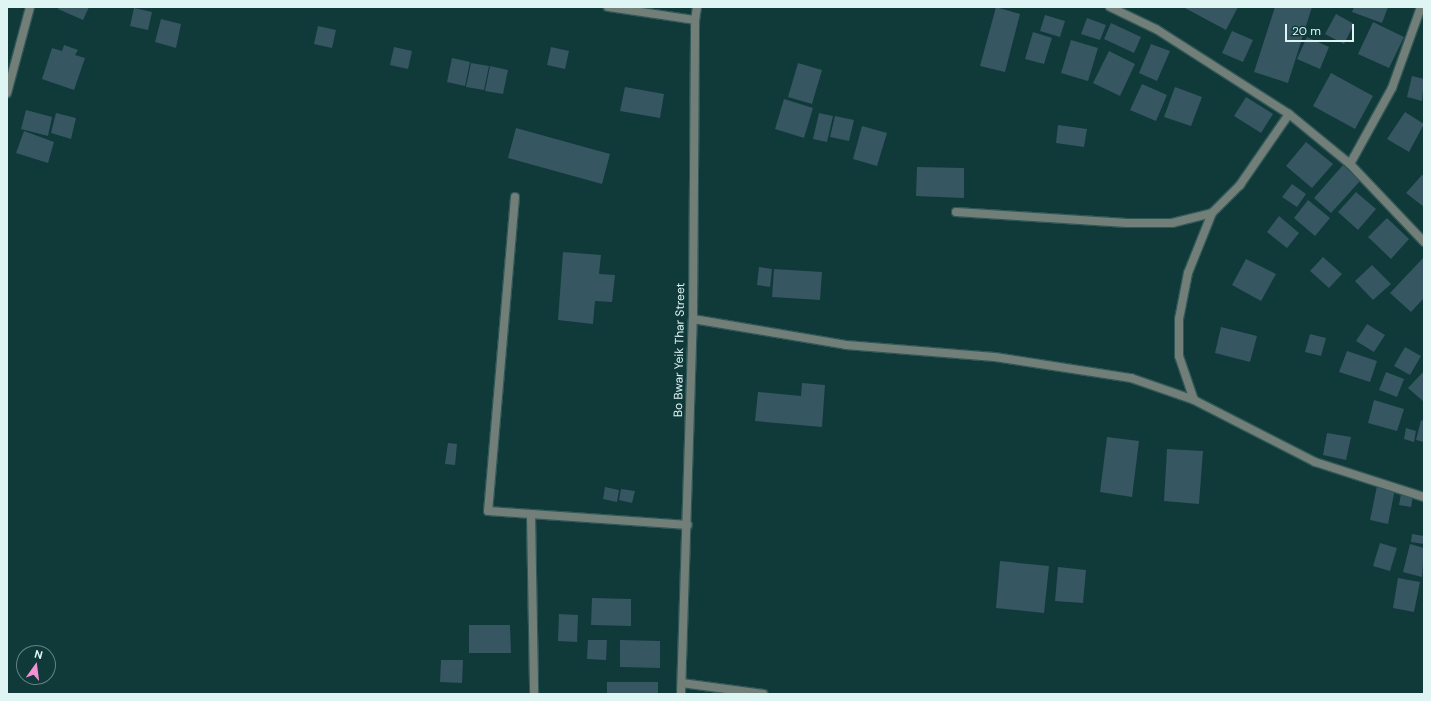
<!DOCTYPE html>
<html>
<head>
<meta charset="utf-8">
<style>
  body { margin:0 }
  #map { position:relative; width:1431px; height:701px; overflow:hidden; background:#103939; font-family:"DM Sans",sans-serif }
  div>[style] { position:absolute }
  .building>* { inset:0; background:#365662 }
  .roads { filter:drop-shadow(1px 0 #315757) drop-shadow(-1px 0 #315757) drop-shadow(0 1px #315757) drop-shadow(0 -1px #315757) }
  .lane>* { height:8px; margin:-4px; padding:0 4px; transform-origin:4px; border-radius:4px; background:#727f79 }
  .street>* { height:8px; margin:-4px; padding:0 4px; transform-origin:4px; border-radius:4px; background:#727f79 }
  span { translate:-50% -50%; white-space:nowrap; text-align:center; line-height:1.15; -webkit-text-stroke:3.5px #103939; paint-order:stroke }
  .street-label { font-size:12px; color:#dff5f4 }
  .frame { position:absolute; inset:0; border:8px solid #dff5f4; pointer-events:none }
  .north { position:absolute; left:16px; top:645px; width:40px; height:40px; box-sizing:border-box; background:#103939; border:1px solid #638484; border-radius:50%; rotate:14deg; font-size:11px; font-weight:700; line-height:16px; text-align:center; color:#dff5f4 }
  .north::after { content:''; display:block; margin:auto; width:14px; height:18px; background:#f491d4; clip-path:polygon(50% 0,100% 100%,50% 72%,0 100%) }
  .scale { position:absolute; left:1285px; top:24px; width:69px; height:18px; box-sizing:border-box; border:2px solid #dff5f4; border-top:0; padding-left:5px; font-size:12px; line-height:14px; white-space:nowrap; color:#dff5f4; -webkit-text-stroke:3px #103939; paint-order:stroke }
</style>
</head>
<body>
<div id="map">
  <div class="building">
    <i style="clip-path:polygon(59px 7px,89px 7px,83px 20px,58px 9px)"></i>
    <i style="clip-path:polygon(996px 7px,1020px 14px,1005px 72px,980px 66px)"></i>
    <i style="clip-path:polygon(1183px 7px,1238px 7px,1226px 30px)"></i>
    <i style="clip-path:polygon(1275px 7px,1312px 7px,1288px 83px,1254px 72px)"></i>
    <i style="clip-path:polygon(1354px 7px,1388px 7px,1382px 23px,1352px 12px)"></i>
    <i style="clip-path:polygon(134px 8px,152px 12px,148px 30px,130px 26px)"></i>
    <i style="clip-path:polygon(1336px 14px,1354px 24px,1344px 44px,1325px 34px)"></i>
    <i style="clip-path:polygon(1045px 15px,1065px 21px,1060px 37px,1040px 31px)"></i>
    <i style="clip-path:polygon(1087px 18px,1106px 25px,1100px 40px,1081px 34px)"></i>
    <i style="clip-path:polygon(161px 19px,181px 24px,176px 48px,155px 42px)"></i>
    <i style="clip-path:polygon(1373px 22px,1404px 37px,1389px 68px,1358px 54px)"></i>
    <i style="clip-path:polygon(1111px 23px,1141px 37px,1134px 53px,1104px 39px)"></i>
    <i style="clip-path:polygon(318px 26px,336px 30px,332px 48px,314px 44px)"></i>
    <i style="clip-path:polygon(1232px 31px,1253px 40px,1243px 62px,1222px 53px)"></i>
    <i style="clip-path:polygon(1033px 32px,1052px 38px,1044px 64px,1025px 59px)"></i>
    <i style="clip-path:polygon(1307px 37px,1329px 47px,1320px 69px,1297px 59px)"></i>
    <i style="clip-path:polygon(1071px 40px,1098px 48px,1088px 81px,1061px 73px)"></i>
    <i style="clip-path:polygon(1151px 44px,1170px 51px,1157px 81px,1139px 73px)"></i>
    <i style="clip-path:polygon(64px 45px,78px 50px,75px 55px,85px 58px,74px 90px,42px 79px,52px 48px,62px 51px)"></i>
    <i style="clip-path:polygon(394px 47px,412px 51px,408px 69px,390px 65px)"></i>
    <i style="clip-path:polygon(551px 47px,569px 51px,565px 69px,547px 65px)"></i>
    <i style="clip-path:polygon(1109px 51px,1135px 64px,1120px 96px,1093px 83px)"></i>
    <i style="clip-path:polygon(452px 58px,470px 62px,465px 86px,447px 82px)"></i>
    <i style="clip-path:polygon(471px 63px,489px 66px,484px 90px,466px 87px)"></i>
    <i style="clip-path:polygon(798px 63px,822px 70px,812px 104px,788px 97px)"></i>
    <i style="clip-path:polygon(490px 66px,508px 70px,503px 94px,485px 91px)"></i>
    <i style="clip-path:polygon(1331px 73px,1373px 96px,1355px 129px,1313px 106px)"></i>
    <i style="clip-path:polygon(1412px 76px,1424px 79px,1422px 101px,1407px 97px)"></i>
    <i style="clip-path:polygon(1142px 84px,1167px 95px,1156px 121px,1130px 110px)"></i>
    <i style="clip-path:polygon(625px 87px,664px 94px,660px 118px,620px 111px)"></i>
    <i style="clip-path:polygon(1175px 87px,1202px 97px,1191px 126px,1164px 117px)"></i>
    <i style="clip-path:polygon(1246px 97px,1273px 114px,1261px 133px,1234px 116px)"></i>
    <i style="clip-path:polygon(784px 99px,813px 108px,804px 138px,775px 129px)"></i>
    <i style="clip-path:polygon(26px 110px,52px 117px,48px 136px,21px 129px)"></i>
    <i style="clip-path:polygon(1405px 112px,1424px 124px,1409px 152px,1387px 139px)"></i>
    <i style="clip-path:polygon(56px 113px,76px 118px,71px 139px,51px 133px)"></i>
    <i style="clip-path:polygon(819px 113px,833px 116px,827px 142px,813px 139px)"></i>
    <i style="clip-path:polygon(835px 116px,854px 120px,849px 141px,830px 137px)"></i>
    <i style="clip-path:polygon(1058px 125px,1087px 129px,1084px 147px,1056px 143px)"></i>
    <i style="clip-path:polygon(862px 126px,887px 133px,877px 166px,853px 159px)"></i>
    <i style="clip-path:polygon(516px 128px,610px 154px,602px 184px,508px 158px)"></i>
    <i style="clip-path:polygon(24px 131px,54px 142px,48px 163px,16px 153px)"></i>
    <i style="clip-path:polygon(1306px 142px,1333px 164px,1312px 188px,1286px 166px)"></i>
    <i style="clip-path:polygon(1343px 165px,1360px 181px,1331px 213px,1314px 198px)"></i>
    <i style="clip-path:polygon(917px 167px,964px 168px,964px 198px,916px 196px)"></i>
    <i style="clip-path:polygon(1422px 175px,1424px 176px,1424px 207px,1406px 193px)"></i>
    <i style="clip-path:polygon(1292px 184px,1306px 194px,1297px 207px,1282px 197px)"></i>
    <i style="clip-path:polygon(1356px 192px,1376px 209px,1358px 230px,1338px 212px)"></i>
    <i style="clip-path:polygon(1308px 200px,1330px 218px,1315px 236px,1294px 218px)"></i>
    <i style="clip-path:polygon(1279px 216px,1299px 233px,1287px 248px,1267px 232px)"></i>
    <i style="clip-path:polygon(1387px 218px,1409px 239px,1391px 259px,1368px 237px)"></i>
    <i style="clip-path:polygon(563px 252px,601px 255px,599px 274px,615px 275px,612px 302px,595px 301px,593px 324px,558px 320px)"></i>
    <i style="clip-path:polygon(1323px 257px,1342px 274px,1329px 288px,1310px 271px)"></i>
    <i style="clip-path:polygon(1424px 257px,1424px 298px,1411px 312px,1390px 293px)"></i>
    <i style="clip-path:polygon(1246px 259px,1276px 274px,1261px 301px,1232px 285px)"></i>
    <i style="clip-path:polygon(1372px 265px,1391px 284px,1373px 300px,1355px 281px)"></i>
    <i style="clip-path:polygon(759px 267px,772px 269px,770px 287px,757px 285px)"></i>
    <i style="clip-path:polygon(774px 269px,822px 272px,820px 300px,772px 297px)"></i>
    <i style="clip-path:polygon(1367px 324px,1385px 335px,1374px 352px,1356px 341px)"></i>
    <i style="clip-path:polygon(1221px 327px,1257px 336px,1250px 362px,1215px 353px)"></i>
    <i style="clip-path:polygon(1310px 334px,1326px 338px,1321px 356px,1305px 352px)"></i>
    <i style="clip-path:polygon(1405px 347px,1421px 356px,1410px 375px,1394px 366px)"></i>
    <i style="clip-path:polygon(1347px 351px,1377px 361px,1370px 382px,1339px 372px)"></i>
    <i style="clip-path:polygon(1424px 371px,1424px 402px,1408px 388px)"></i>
    <i style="clip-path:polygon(1386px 372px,1404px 379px,1397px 397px,1379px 390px)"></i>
    <i style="clip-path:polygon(802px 383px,825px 385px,822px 427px,755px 421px,758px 392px,801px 396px)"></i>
    <i style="clip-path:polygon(1374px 400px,1404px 409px,1397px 431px,1368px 423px)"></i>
    <i style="clip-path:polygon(1421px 420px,1424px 421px,1424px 442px,1416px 440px)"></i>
    <i style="clip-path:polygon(1406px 428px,1416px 431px,1414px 442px,1404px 439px)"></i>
    <i style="clip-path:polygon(1327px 433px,1351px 437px,1346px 460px,1323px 455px)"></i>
    <i style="clip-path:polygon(1107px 437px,1139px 441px,1132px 497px,1100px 492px)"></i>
    <i style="clip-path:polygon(448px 443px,457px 444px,455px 465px,445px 464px)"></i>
    <i style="clip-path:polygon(1167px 449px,1203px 451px,1199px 504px,1164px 501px)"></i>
    <i style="clip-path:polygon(1377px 486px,1395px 489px,1388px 524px,1370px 520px)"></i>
    <i style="clip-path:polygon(605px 487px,619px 490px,617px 502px,603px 499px)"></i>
    <i style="clip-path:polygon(621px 489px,635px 491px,632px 503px,619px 500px)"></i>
    <i style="clip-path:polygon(1401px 494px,1413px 496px,1411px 507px,1399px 505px)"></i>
    <i style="clip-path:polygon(1412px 534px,1424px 536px,1424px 544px,1411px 542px)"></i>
    <i style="clip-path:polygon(1380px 543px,1397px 548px,1390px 571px,1373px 566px)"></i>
    <i style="clip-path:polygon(1410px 544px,1424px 548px,1422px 577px,1403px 572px)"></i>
    <i style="clip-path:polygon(1000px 561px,1049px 566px,1044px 613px,996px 608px)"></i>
    <i style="clip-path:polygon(1058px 567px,1086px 570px,1083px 603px,1055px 601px)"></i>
    <i style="clip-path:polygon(1398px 578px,1420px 582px,1414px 612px,1393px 608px)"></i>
    <i style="clip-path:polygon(592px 598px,631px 599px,631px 626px,591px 625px)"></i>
    <i style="clip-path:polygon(559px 614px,578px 615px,577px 642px,558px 641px)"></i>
    <i style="clip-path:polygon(469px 625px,510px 625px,511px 653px,469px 653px)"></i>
    <i style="clip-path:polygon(588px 640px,607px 640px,606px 660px,587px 659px)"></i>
    <i style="clip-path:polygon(620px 640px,660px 641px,660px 668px,620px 667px)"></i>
    <i style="clip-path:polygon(441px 660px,463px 660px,462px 683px,440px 682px)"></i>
    <i style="clip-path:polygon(607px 682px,658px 682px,658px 694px,607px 694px)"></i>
  </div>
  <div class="roads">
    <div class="lane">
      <i style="left:682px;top:683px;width:82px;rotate:7.7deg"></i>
    </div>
    <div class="street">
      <i style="left:608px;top:7px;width:88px;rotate:8.5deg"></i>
      <i style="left:1110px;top:7px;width:51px;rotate:25.6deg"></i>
      <i style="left:1156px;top:29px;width:158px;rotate:32.6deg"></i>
      <i style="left:1289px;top:114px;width:79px;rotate:39.3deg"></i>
      <i style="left:1350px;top:164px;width:108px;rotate:46.5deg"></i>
      <i style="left:7px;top:93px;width:89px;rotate:-75deg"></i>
      <i style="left:1350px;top:164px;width:87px;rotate:-61.1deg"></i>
      <i style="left:1392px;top:88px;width:86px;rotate:-70.3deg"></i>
      <i style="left:515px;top:197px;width:315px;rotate:94.9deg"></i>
      <i style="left:488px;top:511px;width:43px;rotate:4deg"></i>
      <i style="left:531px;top:514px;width:180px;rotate:89deg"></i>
      <i style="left:956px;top:212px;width:171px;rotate:3.7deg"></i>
      <i style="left:1127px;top:223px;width:45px"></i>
      <i style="left:1172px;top:223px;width:41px;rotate:-14deg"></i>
      <i style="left:1212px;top:213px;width:40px;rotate:-45deg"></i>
      <i style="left:1240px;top:185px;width:86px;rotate:-55.4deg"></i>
      <i style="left:693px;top:319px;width:155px;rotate:9.6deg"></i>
      <i style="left:846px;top:345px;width:149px;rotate:4.6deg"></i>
      <i style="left:995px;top:357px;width:138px;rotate:8.8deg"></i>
      <i style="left:1131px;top:378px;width:67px;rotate:19.2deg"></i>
      <i style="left:1194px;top:400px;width:136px;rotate:27.1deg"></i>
      <i style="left:1315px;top:462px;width:114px;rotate:17.8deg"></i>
      <i style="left:1194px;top:400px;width:46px;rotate:-108.8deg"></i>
      <i style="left:1179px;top:356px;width:37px;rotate:-90deg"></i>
      <i style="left:1179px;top:319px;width:47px;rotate:-78.9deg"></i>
      <i style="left:1188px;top:273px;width:65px;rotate:-68.2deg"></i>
      <i style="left:531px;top:514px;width:157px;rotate:4deg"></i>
      <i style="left:681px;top:694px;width:375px;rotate:-88.2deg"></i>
      <i style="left:693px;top:319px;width:299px;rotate:-89.6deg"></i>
      <i style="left:695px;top:20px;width:13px;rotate:-81deg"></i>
    </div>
  </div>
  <div class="street-label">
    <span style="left:680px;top:350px;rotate:-89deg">Bo Bwar Yeik Thar Street</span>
  </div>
  <div class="frame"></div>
  <div class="north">N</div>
  <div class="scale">20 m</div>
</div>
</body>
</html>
